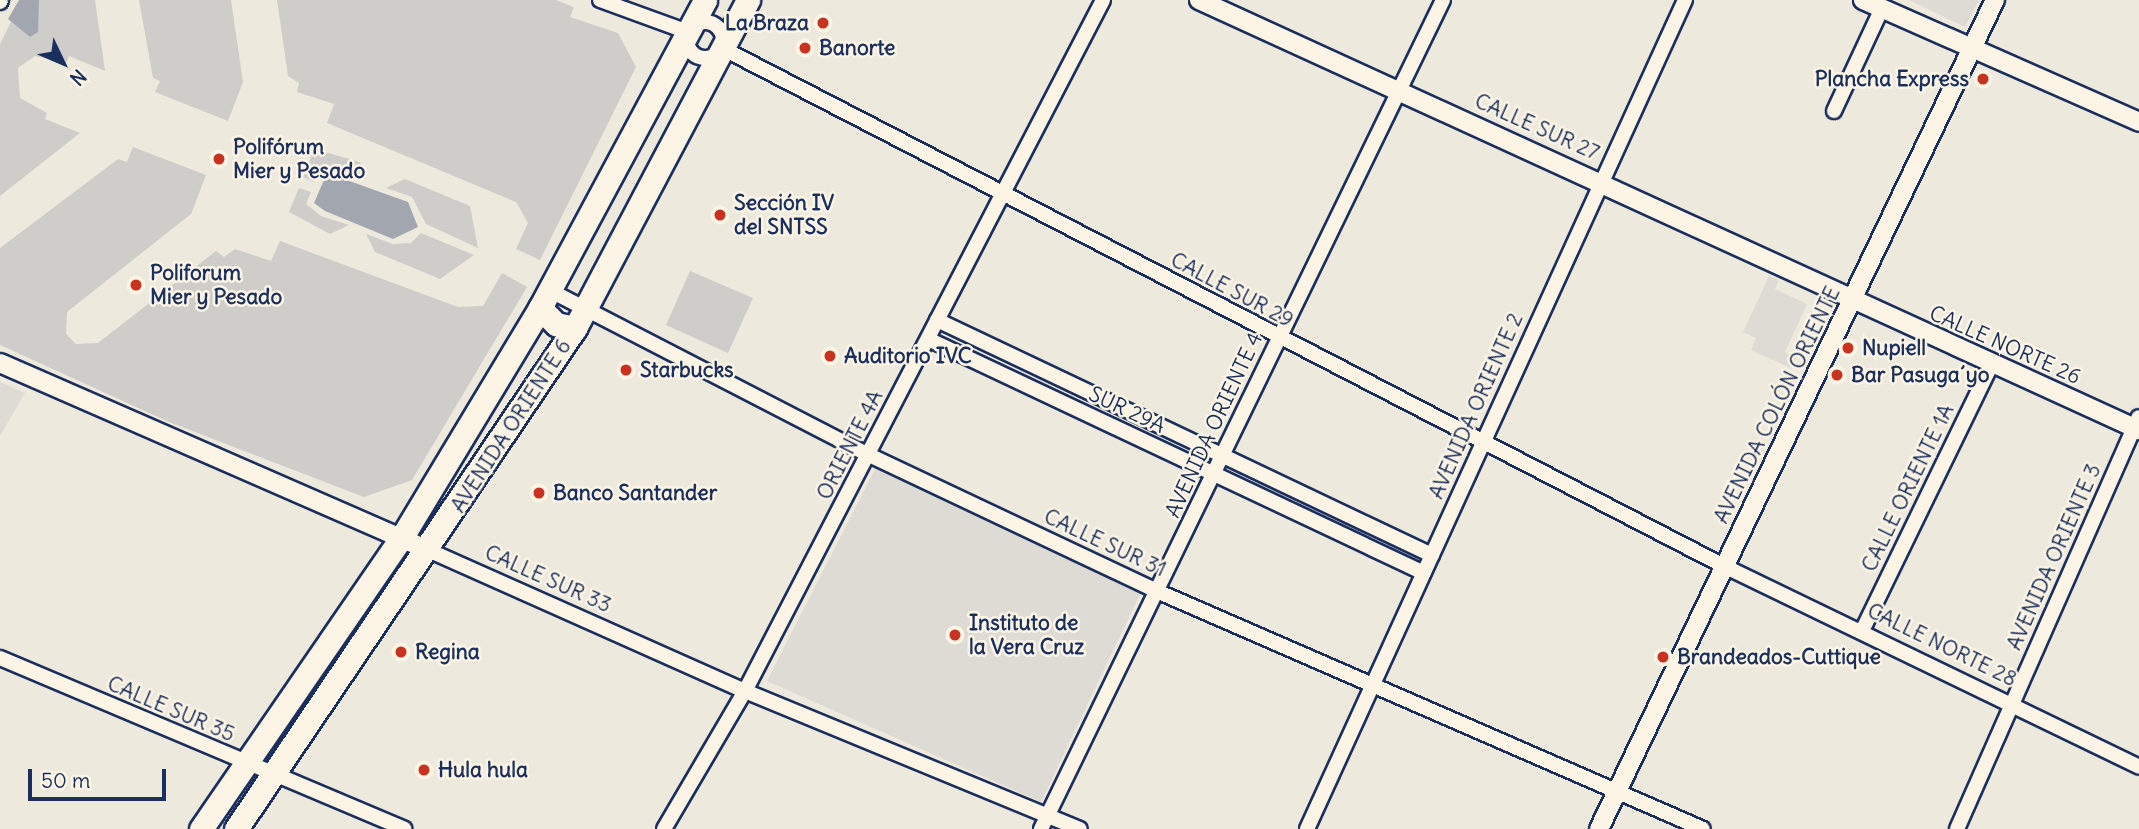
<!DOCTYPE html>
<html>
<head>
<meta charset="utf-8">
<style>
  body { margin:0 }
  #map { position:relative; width:2139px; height:829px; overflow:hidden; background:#eee9dd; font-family:Delius,sans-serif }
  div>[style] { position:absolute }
  .built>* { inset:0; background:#dedbd4 }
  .green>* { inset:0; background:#cfcdca }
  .water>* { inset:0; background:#a2a7af }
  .roads { filter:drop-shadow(2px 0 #1b2f5e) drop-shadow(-2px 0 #1b2f5e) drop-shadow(0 2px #1b2f5e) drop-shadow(0 -2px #1b2f5e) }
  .minor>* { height:14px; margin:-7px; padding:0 7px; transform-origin:7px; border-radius:7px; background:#fcf5e5 }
  .minor>.ring { margin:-7px; padding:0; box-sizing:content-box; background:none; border:14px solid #fcf5e5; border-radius:50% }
  .tertiary>* { height:18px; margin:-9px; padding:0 9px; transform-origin:9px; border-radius:9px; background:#fcf5e5 }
  .primary>* { height:23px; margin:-11.5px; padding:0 11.5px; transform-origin:11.5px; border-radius:11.5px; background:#fcf5e5 }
  .dots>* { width:19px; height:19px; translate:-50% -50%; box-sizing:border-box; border:4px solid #fcf5e5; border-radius:50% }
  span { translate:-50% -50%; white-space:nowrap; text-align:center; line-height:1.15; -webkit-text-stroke:5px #fcf5e5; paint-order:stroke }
  .poi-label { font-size:21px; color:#1b2f5e; font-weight:700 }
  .right { translate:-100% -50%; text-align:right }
  .left { translate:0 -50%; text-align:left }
  .street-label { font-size:21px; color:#1b2f5e }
  .north { position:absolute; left:28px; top:28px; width:70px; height:70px; -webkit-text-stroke:5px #fcf5e5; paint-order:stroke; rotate:134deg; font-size:19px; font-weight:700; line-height:28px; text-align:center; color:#1b2f5e }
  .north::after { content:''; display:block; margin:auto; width:24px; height:32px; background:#1b2f5e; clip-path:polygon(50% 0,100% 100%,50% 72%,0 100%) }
  .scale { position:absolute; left:28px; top:769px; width:138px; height:32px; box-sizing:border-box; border:4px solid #1b2f5e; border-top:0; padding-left:9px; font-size:21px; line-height:24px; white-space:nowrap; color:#1b2f5e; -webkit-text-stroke:5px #fcf5e5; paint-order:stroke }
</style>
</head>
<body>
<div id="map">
  <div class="built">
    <i style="clip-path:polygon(1909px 0,1979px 0,1965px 27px)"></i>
    <i style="clip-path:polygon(1769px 276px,1779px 280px,1775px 289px,1807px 304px,1785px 352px,1796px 358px,1791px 368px,1751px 350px,1756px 338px,1743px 332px)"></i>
    <i style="clip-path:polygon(0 382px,25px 393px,0 436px)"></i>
    <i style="clip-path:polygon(875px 469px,1142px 590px,1041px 802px,767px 681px)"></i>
  </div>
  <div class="green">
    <i style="clip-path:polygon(22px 0,95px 0,105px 71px,69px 56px,66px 63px,35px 56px,18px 68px,20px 98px,47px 113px,45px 119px,80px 133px,0 196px,0 44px)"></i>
    <i style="clip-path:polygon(139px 0,231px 0,243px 82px,228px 121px,155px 92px,160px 81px,153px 78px)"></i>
    <i style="clip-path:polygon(277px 0,556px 0,574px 7px,570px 17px,618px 33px,636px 67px,540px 260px,516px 249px,528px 223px,516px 202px,327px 123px,334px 104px,297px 92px,299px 83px,288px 76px)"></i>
    <i style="clip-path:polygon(133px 147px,206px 175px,191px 214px,67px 312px,66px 334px,76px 344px,98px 343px,216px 251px,224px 257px,235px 249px,271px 261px,280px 241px,458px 307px,483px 306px,502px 273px,527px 287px,412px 480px,364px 497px,169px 422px,0 345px,0 248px,118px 159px,127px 162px)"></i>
    <i style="clip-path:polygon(314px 149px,360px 162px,366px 179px,338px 168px,321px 167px,314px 182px,303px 177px)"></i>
    <i style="clip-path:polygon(405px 179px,470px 206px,478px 248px,426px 224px,412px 197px,386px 188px)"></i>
    <i style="clip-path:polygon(299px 188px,311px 192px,306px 204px,321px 216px,349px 225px,330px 234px,289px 212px)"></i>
    <i style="clip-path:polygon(421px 233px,474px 255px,440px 279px,375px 252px,366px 234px,393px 244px,411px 243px)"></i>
    <i style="clip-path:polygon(690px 271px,753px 298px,728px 353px,666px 325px)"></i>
  </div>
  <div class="water">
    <i style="clip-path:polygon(19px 0,39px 0,38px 32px,30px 37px,8px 19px)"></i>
    <i style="clip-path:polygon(327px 173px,408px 202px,418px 227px,393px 239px,325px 211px,314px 203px)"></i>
  </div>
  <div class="roads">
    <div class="minor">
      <i style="left:600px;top:0;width:94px;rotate:20deg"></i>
      <i style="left:0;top:2px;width:2px;rotate:-63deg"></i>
      <i class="ring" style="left:687px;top:22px;width:22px;height:22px"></i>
      <i style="left:722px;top:48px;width:1128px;rotate:27.34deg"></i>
      <i style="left:1724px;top:566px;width:461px;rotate:25.8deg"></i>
      <i style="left:1834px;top:111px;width:114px;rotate:-65deg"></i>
      <i style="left:549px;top:290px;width:360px;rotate:27.3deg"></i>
      <i style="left:869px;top:455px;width:321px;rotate:25.3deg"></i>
      <i style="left:1159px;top:592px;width:593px;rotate:23.54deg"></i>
      <i style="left:937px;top:320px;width:548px;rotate:25.4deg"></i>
      <i style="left:928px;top:339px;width:548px;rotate:25.26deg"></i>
      <i style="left:428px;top:550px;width:347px;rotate:24deg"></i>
      <i style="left:745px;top:691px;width:362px;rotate:22.4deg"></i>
      <i style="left:1863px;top:629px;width:293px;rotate:-64.1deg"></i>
      <i style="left:0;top:658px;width:439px;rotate:22.9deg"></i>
      <i style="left:664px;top:829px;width:160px;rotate:-59.6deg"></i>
      <i style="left:745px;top:691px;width:778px;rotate:-62.61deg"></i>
      <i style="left:1041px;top:829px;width:921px;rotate:-64.13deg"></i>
      <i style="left:1307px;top:829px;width:911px;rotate:-65.49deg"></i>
      <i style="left:1957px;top:829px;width:450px;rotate:-66.2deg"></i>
    </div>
    <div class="tertiary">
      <i style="left:1199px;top:0;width:1034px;rotate:24.58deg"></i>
      <i style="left:1863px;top:0;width:302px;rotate:23.8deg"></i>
      <i style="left:0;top:363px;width:467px;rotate:23.6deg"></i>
      <i style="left:1599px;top:829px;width:919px;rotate:-64.47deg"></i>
    </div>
    <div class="primary">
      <i style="left:540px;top:308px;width:23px;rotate:45deg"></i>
      <i style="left:556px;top:324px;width:19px;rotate:12deg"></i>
      <i style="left:201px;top:829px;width:354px;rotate:-55.5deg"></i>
      <i style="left:402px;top:537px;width:267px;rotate:-58.9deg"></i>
      <i style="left:540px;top:308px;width:349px;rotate:-61.8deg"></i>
      <i style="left:236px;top:829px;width:605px;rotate:-55.92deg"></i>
      <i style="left:575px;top:328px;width:371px;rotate:-62.2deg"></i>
    </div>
  </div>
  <div class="dots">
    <i style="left:823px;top:23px;background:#c8321e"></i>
    <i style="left:805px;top:48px;background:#c8321e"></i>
    <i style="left:1983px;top:79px;background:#c8321e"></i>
    <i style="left:219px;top:159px;background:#c8321e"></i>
    <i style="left:720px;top:215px;background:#c8321e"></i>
    <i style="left:136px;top:285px;background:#c8321e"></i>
    <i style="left:1848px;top:348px;background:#c8321e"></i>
    <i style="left:830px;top:356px;background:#c8321e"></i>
    <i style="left:626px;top:370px;background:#c8321e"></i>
    <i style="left:1837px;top:375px;background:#c8321e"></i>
    <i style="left:539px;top:493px;background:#c8321e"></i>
    <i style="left:955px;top:635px;background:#c8321e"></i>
    <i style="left:401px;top:652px;background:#c8321e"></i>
    <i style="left:1663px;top:657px;background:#c8321e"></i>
    <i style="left:424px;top:770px;background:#c8321e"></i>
  </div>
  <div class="poi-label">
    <span class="right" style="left:809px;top:23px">La Braza</span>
    <span class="left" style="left:819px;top:48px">Banorte</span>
    <span class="right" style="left:1969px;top:79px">Plancha Express</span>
    <span class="left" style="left:233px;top:159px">Polifórum<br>Mier y Pesado</span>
    <span class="left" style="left:734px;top:215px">Sección IV<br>del SNTSS</span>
    <span class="left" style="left:150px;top:285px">Poliforum<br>Mier y Pesado</span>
    <span class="left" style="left:1862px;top:348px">Nupiell</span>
    <span class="left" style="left:844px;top:356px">Auditorio IVC</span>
    <span class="left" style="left:640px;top:370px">Starbucks</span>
    <span class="left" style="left:1851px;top:375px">Bar Pasuga´yo</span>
    <span class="left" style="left:553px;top:493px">Banco Santander</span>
    <span class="left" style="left:969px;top:635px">Instituto de<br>la Vera Cruz</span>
    <span class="left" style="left:415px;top:652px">Regina</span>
    <span class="left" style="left:1677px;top:657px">Brandeados-Cuttique</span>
    <span class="left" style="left:438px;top:770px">Hula hula</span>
  </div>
  <div class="street-label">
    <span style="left:1537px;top:127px;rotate:24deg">CALLE SUR 27</span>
    <span style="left:1232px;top:290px;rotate:28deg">CALLE SUR 29</span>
    <span style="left:2005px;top:345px;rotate:24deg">CALLE NORTE 26</span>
    <span style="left:1777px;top:405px;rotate:-64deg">AVENIDA COLÓN ORIENTE</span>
    <span style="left:1476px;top:406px;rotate:-66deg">AVENIDA ORIENTE 2</span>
    <span style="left:1127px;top:410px;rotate:25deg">SUR 29A</span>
    <span style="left:1214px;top:425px;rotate:-65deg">AVENIDA ORIENTE 4</span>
    <span style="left:511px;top:426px;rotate:-57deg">AVENIDA ORIENTE 6</span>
    <span style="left:850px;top:445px;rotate:-63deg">ORIENTE 4A</span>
    <span style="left:1908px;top:488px;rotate:-64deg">CALLE ORIENTE 1A</span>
    <span style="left:1105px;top:543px;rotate:25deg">CALLE SUR 31</span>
    <span style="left:2054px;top:557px;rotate:-66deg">AVENIDA ORIENTE 3</span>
    <span style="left:548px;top:579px;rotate:24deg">CALLE SUR 33</span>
    <span style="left:1942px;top:645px;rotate:26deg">CALLE NORTE 28</span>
    <span style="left:171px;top:709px;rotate:23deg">CALLE SUR 35</span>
  </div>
  <div class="north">N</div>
  <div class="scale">50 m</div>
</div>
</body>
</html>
